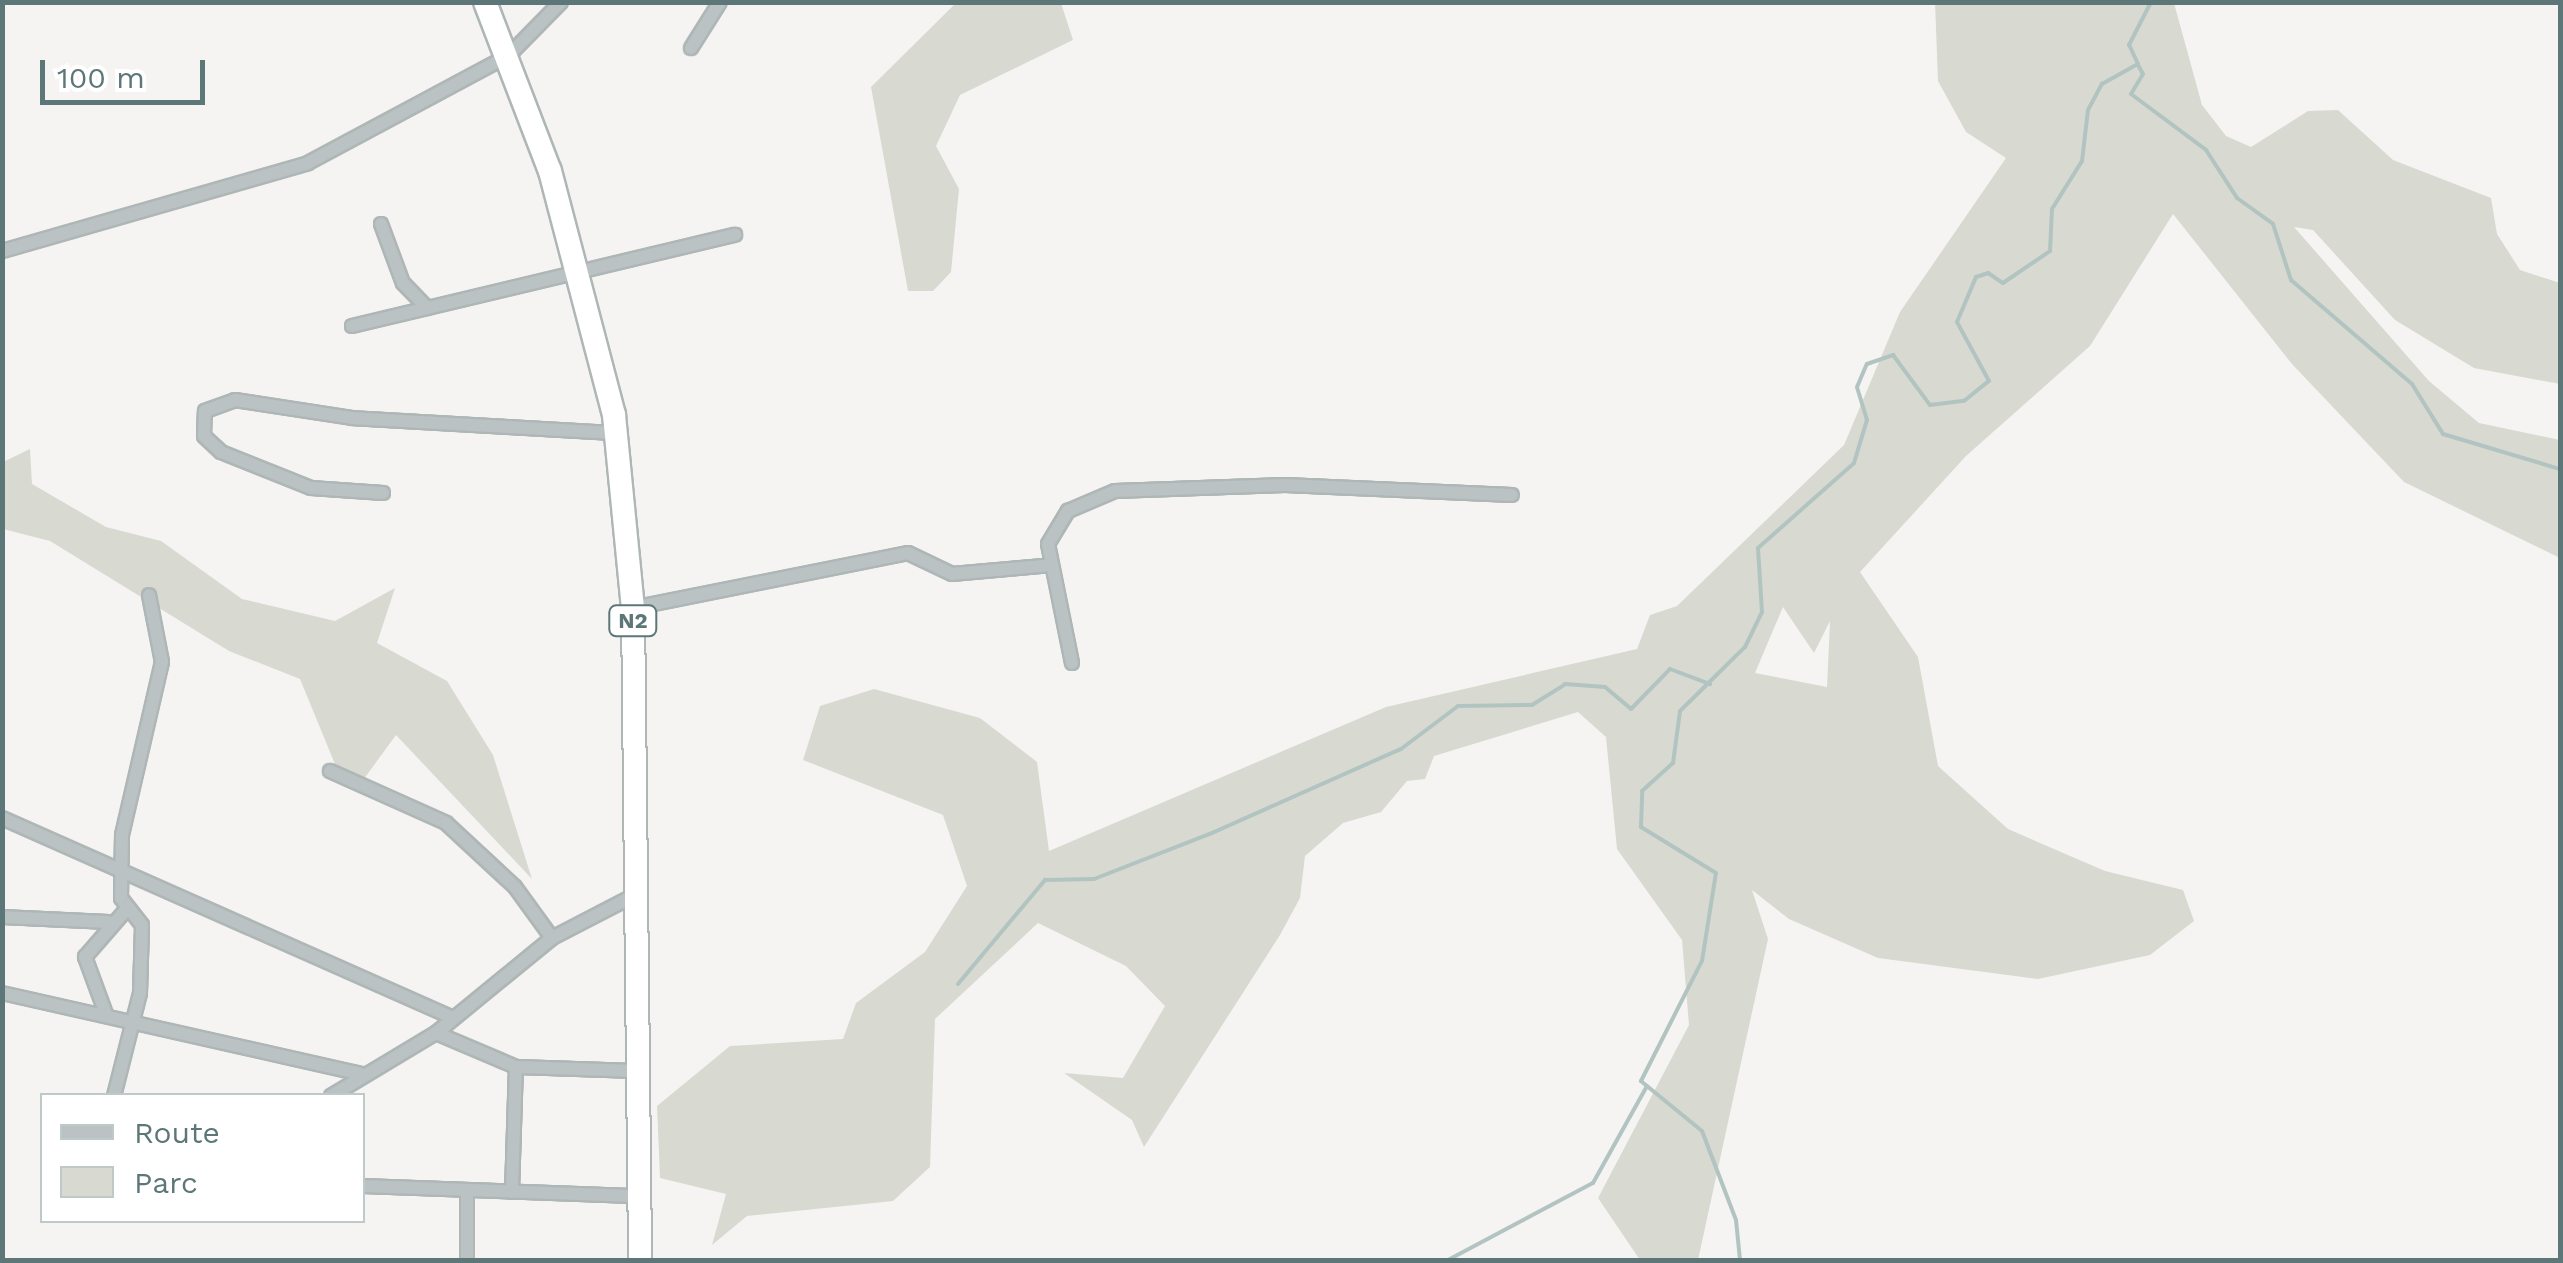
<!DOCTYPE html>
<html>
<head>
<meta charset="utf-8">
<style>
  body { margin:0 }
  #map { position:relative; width:2563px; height:1263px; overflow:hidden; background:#f5f4f2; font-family:"Work Sans",sans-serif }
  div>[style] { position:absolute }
  .green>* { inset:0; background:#d8dad1 }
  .stream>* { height:4px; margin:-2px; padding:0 2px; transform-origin:2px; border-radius:2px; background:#b2c4c1 }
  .roads { filter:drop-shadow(2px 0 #aeb6b6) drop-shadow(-2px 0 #aeb6b6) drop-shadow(0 2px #aeb6b6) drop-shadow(0 -2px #aeb6b6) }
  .street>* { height:12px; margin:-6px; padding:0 6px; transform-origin:6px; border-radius:6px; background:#bac2c3 }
  .highway>* { height:22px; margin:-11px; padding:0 11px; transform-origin:11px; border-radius:11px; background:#fff }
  span { translate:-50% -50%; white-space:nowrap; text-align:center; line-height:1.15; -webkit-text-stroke:10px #fff; paint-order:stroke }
  .shield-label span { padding:2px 8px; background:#fff; border:2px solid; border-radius:8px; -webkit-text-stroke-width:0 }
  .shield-label { font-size:22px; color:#5d7778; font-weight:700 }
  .frame { position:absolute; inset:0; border:5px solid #5d7778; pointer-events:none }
  .legend { position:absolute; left:40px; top:1093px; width:325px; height:130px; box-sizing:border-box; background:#fff; border:2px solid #bec9c9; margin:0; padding:12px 18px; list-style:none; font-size:30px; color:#5d7778 }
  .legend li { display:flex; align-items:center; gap:20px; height:50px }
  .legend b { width:50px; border:2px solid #bec9c9 }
  .scale { position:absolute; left:40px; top:60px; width:165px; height:45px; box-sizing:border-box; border:5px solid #5d7778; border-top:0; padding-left:12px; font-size:30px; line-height:35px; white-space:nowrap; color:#5d7778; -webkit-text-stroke:8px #fff; paint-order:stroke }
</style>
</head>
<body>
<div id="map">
  <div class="green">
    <i style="clip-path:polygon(957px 2px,1061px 3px,1073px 40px,960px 95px,936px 146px,959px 189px,951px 272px,933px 291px,908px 291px,871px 87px)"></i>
    <i style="clip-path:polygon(evenodd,1935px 2px,2174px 3px,2202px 105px,2226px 136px,2251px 147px,2308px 111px,2338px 110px,2393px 160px,2491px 198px,2497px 234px,2520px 270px,2560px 283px,2560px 384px,2474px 368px,2395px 320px,2313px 230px,2294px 227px,2429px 381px,2479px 423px,2560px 440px,2560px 558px,2404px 482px,2292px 364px,2173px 214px,2090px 346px,1966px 456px,1860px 572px,1918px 657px,1938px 766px,2008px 829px,2105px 871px,2183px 890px,2194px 921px,2150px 955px,2038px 979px,1878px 958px,1789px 919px,1752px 890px,1768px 939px,1698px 1260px,1640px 1260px,1598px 1198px,1689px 1025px,1682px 940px,1617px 849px,1606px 737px,1578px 712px,1434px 756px,1425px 779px,1407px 781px,1381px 812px,1343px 823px,1305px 856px,1300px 898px,1280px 935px,1144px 1147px,1132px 1120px,1064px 1073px,1123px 1078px,1165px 1006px,1126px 966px,1038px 923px,935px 1019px,930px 1167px,893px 1201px,747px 1216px,712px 1245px,726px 1194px,660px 1178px,657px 1106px,730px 1046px,843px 1039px,856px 1003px,925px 952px,967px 886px,943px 815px,803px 760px,820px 706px,874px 689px,980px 718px,1037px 762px,1049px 851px,1386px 707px,1637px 649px,1650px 615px,1677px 606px,1844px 445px,1900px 312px,2006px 158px,1966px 132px,1938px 81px,1935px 2px,1783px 607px,1814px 653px,1830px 621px,1827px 687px,1755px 673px,1783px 607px)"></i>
    <i style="clip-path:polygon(30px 449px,32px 484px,106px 527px,161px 541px,242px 599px,335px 621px,395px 588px,377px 643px,447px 681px,493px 755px,532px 879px,396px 735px,358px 787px,337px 769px,300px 679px,229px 651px,50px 541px,3px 529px,3px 462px)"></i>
  </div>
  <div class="stream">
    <i style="left:2138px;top:65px;width:10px;rotate:61deg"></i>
    <i style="left:2143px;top:74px;width:23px;rotate:121deg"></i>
    <i style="left:2131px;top:94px;width:94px;rotate:36.7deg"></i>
    <i style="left:2206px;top:150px;width:57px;rotate:57.1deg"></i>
    <i style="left:2237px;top:198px;width:44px;rotate:35.8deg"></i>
    <i style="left:2273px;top:224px;width:59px;rotate:72.2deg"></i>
    <i style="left:2291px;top:280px;width:160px;rotate:40.7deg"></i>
    <i style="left:2412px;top:384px;width:59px;rotate:58.2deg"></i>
    <i style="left:2443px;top:434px;width:122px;rotate:16.7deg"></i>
    <i style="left:958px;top:984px;width:136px;rotate:-50.1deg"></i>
    <i style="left:1045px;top:880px;width:49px;rotate:-1.2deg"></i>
    <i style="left:1094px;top:879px;width:127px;rotate:-21.3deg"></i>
    <i style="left:1212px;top:833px;width:207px;rotate:-24deg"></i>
    <i style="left:1401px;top:749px;width:71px;rotate:-37deg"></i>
    <i style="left:1458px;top:706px;width:74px;rotate:-0.8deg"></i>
    <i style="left:1532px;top:705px;width:39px;rotate:-32deg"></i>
    <i style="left:1565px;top:684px;width:40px;rotate:4.3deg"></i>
    <i style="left:1605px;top:687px;width:34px;rotate:40deg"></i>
    <i style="left:1631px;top:709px;width:56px;rotate:-45.7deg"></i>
    <i style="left:1670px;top:669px;width:43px;rotate:20.6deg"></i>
    <i style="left:1448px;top:1260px;width:164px;rotate:-28deg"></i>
    <i style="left:1593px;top:1183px;width:111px;rotate:-60.9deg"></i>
    <i style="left:1740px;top:1260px;width:40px;rotate:-95.7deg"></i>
    <i style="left:1736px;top:1220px;width:95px;rotate:-110.9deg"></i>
    <i style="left:1702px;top:1131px;width:79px;rotate:-140.7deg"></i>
    <i style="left:1641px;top:1081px;width:135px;rotate:-63.1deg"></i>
    <i style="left:1702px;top:961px;width:89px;rotate:-81deg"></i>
    <i style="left:1716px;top:873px;width:88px;rotate:-148.5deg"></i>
    <i style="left:1641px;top:827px;width:36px;rotate:-88deg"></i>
    <i style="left:1642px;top:791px;width:42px;rotate:-42.1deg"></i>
    <i style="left:1673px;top:763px;width:52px;rotate:-82.3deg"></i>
    <i style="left:1680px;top:711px;width:91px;rotate:-44.6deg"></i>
    <i style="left:1745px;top:647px;width:39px;rotate:-64deg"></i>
    <i style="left:1762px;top:612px;width:64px;rotate:-93.6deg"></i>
    <i style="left:1758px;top:548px;width:128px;rotate:-41.5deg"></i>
    <i style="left:1854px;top:463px;width:45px;rotate:-73.2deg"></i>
    <i style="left:1867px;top:420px;width:34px;rotate:-107deg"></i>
    <i style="left:1857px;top:387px;width:25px;rotate:-67deg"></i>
    <i style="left:1867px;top:364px;width:28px;rotate:-19deg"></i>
    <i style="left:1893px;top:355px;width:62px;rotate:53.5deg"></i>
    <i style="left:1930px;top:405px;width:34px;rotate:-7deg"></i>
    <i style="left:1964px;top:401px;width:32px;rotate:-39deg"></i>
    <i style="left:1989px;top:381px;width:67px;rotate:-118.5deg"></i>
    <i style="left:1957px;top:322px;width:49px;rotate:-67.1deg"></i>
    <i style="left:1976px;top:277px;width:13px;rotate:-18deg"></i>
    <i style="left:1988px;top:273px;width:18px;rotate:34deg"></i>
    <i style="left:2003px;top:283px;width:57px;rotate:-34.2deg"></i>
    <i style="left:2050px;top:251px;width:42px;rotate:-87.3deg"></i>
    <i style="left:2052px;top:209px;width:57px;rotate:-58deg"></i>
    <i style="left:2082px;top:161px;width:51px;rotate:-83.3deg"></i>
    <i style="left:2088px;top:110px;width:30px;rotate:-62deg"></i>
    <i style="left:2102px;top:84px;width:41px;rotate:-29.1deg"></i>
    <i style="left:2138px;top:64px;width:21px;rotate:-115deg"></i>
    <i style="left:2129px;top:45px;width:48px;rotate:-62.9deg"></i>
  </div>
  <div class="roads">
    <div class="street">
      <i style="left:691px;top:48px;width:54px;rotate:-57.8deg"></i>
      <i style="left:381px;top:224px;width:63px;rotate:69.6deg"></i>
      <i style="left:403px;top:283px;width:35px;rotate:46deg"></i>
      <i style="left:2px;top:251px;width:318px;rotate:-16deg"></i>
      <i style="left:308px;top:163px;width:228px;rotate:-28.2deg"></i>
      <i style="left:509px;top:55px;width:74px;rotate:-45.5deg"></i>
      <i style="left:352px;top:326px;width:394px;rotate:-13.4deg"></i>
      <i style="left:383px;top:493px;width:72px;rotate:-176deg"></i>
      <i style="left:311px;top:488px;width:97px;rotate:-158.2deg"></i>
      <i style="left:221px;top:452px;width:23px;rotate:-137deg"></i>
      <i style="left:204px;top:436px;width:25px;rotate:-88deg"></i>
      <i style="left:205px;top:411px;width:32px;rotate:-20deg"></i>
      <i style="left:235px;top:400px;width:118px;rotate:8.7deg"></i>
      <i style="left:352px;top:418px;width:264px;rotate:3.3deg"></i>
      <i style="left:633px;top:608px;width:280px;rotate:-11.3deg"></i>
      <i style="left:908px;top:553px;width:49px;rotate:25.5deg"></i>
      <i style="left:952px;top:574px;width:100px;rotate:-5.1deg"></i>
      <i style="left:1072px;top:663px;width:121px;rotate:-101.4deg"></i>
      <i style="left:1048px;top:544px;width:39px;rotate:-59deg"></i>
      <i style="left:1068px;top:511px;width:51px;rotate:-23.1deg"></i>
      <i style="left:1115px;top:491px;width:170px;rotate:-2deg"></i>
      <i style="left:1285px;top:485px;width:227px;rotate:2.5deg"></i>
      <i style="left:330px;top:771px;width:127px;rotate:24.1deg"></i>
      <i style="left:446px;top:823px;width:94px;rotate:42.8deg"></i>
      <i style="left:515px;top:887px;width:63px;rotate:54deg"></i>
      <i style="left:2px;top:818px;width:489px;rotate:23.9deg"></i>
      <i style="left:2px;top:917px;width:106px;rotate:2.7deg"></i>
      <i style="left:2px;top:993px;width:368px;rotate:12.7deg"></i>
      <i style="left:106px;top:1014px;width:61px;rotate:-110.2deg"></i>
      <i style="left:85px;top:957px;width:61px;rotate:-49deg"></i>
      <i style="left:436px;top:1033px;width:87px;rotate:23deg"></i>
      <i style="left:516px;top:1067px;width:121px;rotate:1.9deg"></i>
      <i style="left:114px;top:1096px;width:106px;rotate:-75.8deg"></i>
      <i style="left:140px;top:993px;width:68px;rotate:-88.3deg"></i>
      <i style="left:142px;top:925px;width:34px;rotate:-128deg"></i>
      <i style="left:121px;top:898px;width:63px;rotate:-89.1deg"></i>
      <i style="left:122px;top:835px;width:178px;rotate:-77deg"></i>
      <i style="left:162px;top:662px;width:68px;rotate:-101deg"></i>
      <i style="left:331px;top:1096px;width:122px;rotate:-31deg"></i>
      <i style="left:436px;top:1033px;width:150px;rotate:-39.3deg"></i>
      <i style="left:552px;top:938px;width:91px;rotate:-27.4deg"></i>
      <i style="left:362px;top:1186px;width:278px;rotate:2.1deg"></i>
      <i style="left:512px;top:1192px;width:125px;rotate:-88.2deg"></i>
      <i style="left:467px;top:1260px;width:67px;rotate:-90deg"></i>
    </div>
    <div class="highway">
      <i style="left:485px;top:2px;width:181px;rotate:69deg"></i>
      <i style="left:550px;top:171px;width:252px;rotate:75.3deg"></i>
      <i style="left:614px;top:415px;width:194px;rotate:84.4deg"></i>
      <i style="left:633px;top:608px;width:652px;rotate:89.38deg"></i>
    </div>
  </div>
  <div class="shield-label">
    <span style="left:633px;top:621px">N2</span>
  </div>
  <div class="frame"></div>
  <ul class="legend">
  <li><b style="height:12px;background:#bac2c3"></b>Route</li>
  <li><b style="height:28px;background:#d8dad1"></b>Parc</li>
  </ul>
  <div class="scale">100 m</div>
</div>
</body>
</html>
